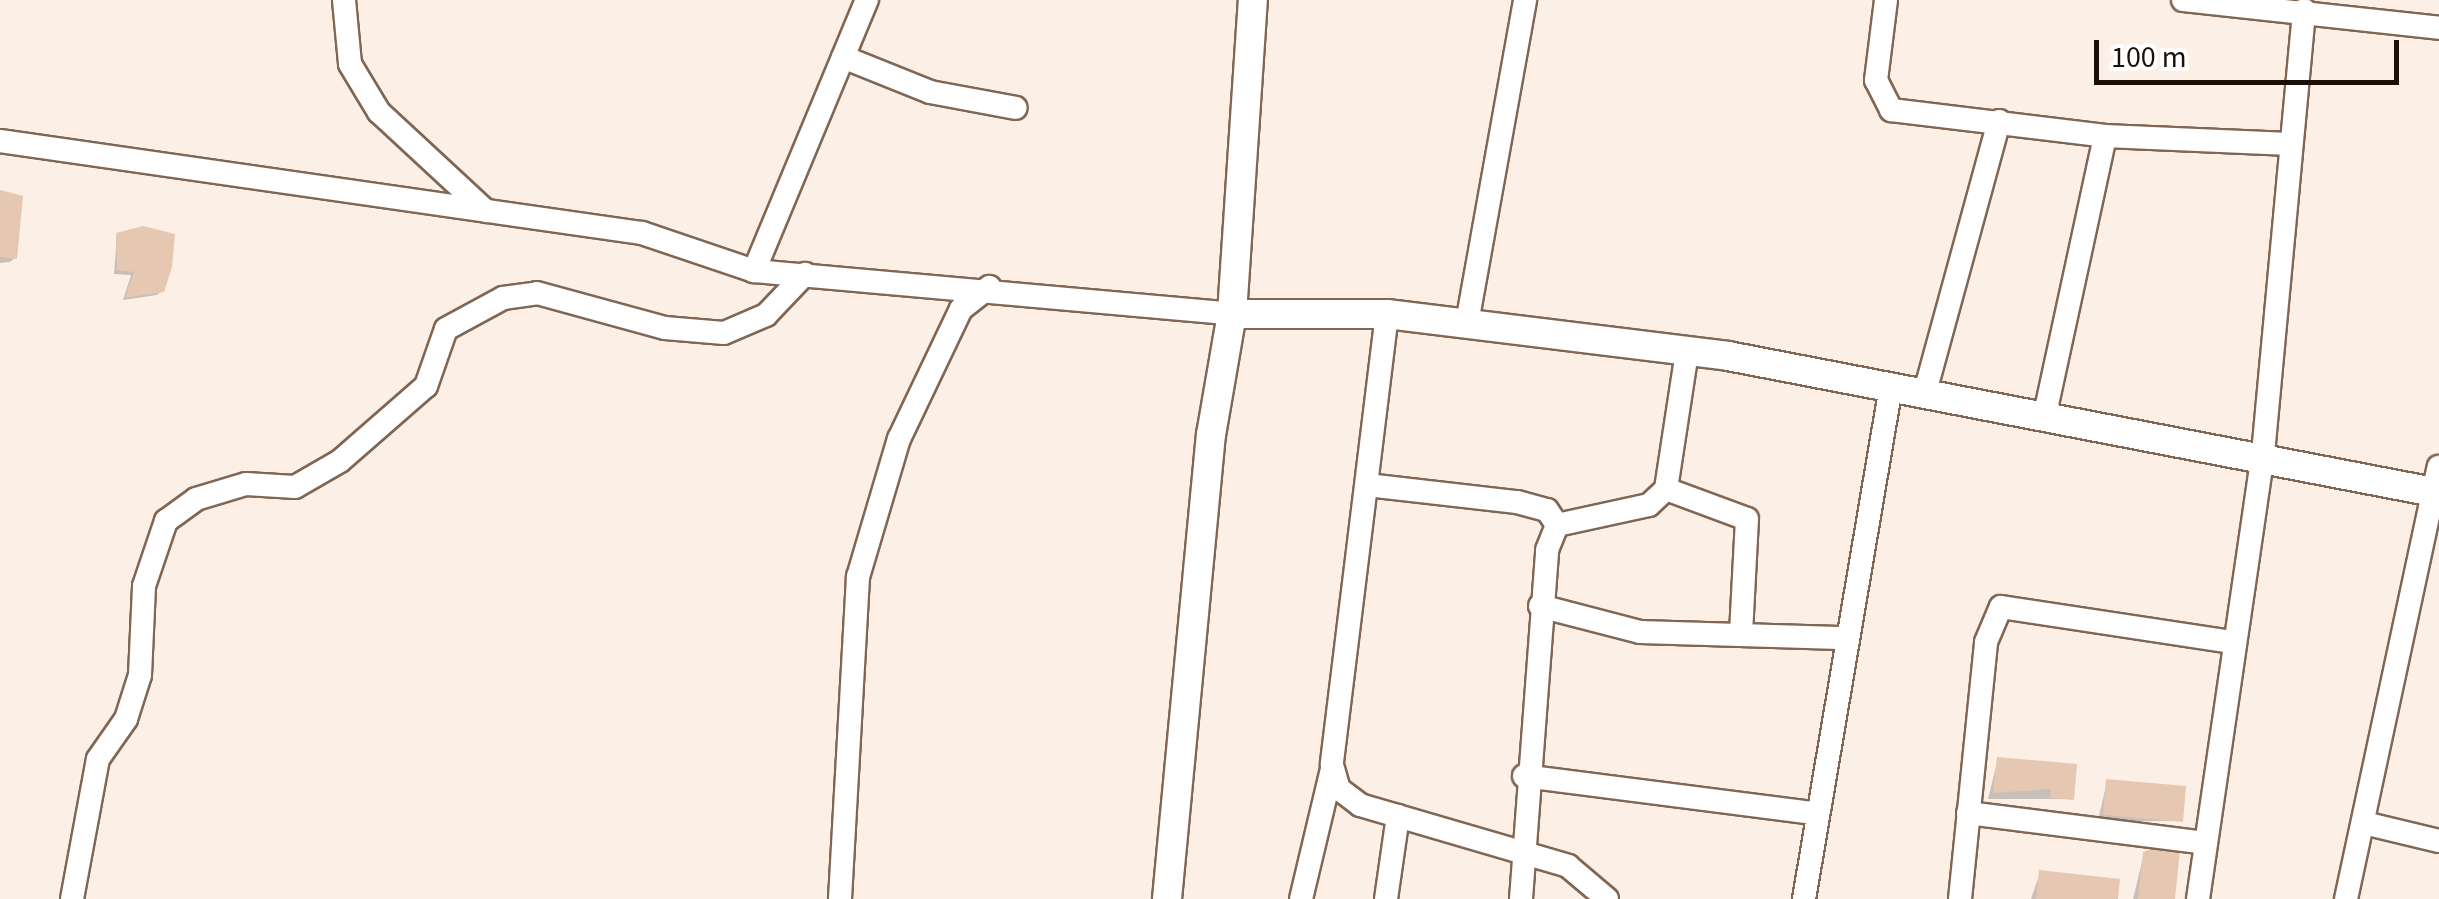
<!DOCTYPE html>
<html>
<head>
<meta charset="utf-8">
<style>
  body { margin:0 }
  #map { position:relative; width:2439px; height:899px; overflow:hidden; background:#fbefe6; font-family:"Source Sans 3",sans-serif }
  div>[style] { position:absolute }
  .shadow>* { inset:0; background:#0003 }
  .building>* { inset:0; background:#e5c7b2 }
  .roads { filter:drop-shadow(2px 0 #806653) drop-shadow(-2px 0 #806653) drop-shadow(0 2px #806653) drop-shadow(0 -2px #806653) }
  .minor>* { height:22px; margin:-11px; padding:0 11px; transform-origin:11px; border-radius:11px; background:#fff }
  .tertiary>* { height:28px; margin:-14px; padding:0 14px; transform-origin:14px; border-radius:14px; background:#fff }
  span { translate:-50% -50%; white-space:nowrap; text-align:center; line-height:1.15; -webkit-text-stroke:8px #fff; paint-order:stroke }
  .scale { position:absolute; left:2094px; top:40px; width:305px; height:45px; box-sizing:border-box; border:5px solid #1a1009; border-top:0; padding-left:12px; font-size:30px; line-height:35px; white-space:nowrap; color:#1a1009; -webkit-text-stroke:8px #fff; paint-order:stroke }
</style>
</head>
<body>
<div id="map">
  <div class="shadow">
    <i style="clip-path:polygon(0 194px,15px 258px,10px 262px,0 263px)"></i>
    <i style="clip-path:polygon(117px 235px,161px 291px,157px 295px,123px 300px,131px 275px,114px 274px)"></i>
    <i style="clip-path:polygon(1998px 759px,2071px 799px,1988px 799px)"></i>
    <i style="clip-path:polygon(2107px 781px,2180px 821px,2098px 821px)"></i>
    <i style="clip-path:polygon(2144px 854px,2173px 899px,2133px 899px)"></i>
    <i style="clip-path:polygon(2040px 873px,2116px 899px,2031px 899px)"></i>
  </div>
  <div class="building">
    <i style="clip-path:polygon(0 190px,23px 196px,17px 259px,0 257px)"></i>
    <i style="clip-path:polygon(143px 226px,175px 234px,172px 267px,164px 292px,125px 298px,134px 272px,117px 270px,116px 233px)"></i>
    <i style="clip-path:polygon(1997px 757px,2077px 764px,2074px 800px,2050px 798px,2051px 789px,1993px 793px)"></i>
    <i style="clip-path:polygon(2106px 779px,2186px 786px,2183px 822px,2103px 815px)"></i>
    <i style="clip-path:polygon(2155px 847px,2180px 850px,2175px 899px,2138px 899px,2143px 852px)"></i>
    <i style="clip-path:polygon(2039px 870px,2120px 879px,2118px 899px,2036px 899px)"></i>
  </div>
  <div class="roads">
    <div class="minor">
      <i style="left:344px;top:0;width:64px;rotate:84.6deg"></i>
      <i style="left:350px;top:64px;width:56px;rotate:58.9deg"></i>
      <i style="left:379px;top:112px;width:146px;rotate:42.8deg"></i>
      <i style="left:1886px;top:0;width:81px;rotate:97.1deg"></i>
      <i style="left:1876px;top:80px;width:34px;rotate:63deg"></i>
      <i style="left:1891px;top:110px;width:216px;rotate:6.9deg"></i>
      <i style="left:2105px;top:136px;width:185px;rotate:2.5deg"></i>
      <i style="left:2183px;top:0;width:258px;rotate:6.2deg"></i>
      <i style="left:843px;top:57px;width:94px;rotate:21.9deg"></i>
      <i style="left:930px;top:92px;width:87px;rotate:10.5deg"></i>
      <i style="left:0;top:141px;width:649px;rotate:8.16deg"></i>
      <i style="left:642px;top:233px;width:118px;rotate:18.7deg"></i>
      <i style="left:754px;top:271px;width:480px;rotate:5.1deg"></i>
      <i style="left:754px;top:271px;width:294px;rotate:-67.4deg"></i>
      <i style="left:1387px;top:314px;width:454px;rotate:97deg"></i>
      <i style="left:1332px;top:765px;width:25px;rotate:74deg"></i>
      <i style="left:1339px;top:789px;width:26px;rotate:37deg"></i>
      <i style="left:1360px;top:805px;width:217px;rotate:16.3deg"></i>
      <i style="left:1568px;top:866px;width:51px;rotate:40.2deg"></i>
      <i style="left:1467px;top:323px;width:328px;rotate:-79.8deg"></i>
      <i style="left:1925px;top:392px;width:281px;rotate:-74.7deg"></i>
      <i style="left:2045px;top:414px;width:284px;rotate:-77.8deg"></i>
      <i style="left:1367px;top:485px;width:151px;rotate:6.5deg"></i>
      <i style="left:1517px;top:502px;width:31px;rotate:15deg"></i>
      <i style="left:1547px;top:510px;width:18px;rotate:56deg"></i>
      <i style="left:1666px;top:489px;width:86px;rotate:20.3deg"></i>
      <i style="left:1747px;top:519px;width:116px;rotate:93deg"></i>
      <i style="left:1540px;top:606px;width:103px;rotate:14.6deg"></i>
      <i style="left:1640px;top:632px;width:208px;rotate:1.7deg"></i>
      <i style="left:1524px;top:776px;width:291px;rotate:7.3deg"></i>
      <i style="left:1968px;top:813px;width:239px;rotate:7.2deg"></i>
      <i style="left:2364px;top:823px;width:77px;rotate:13.5deg"></i>
      <i style="left:72px;top:899px;width:142px;rotate:-79.5deg"></i>
      <i style="left:98px;top:759px;width:49px;rotate:-55deg"></i>
      <i style="left:126px;top:719px;width:46px;rotate:-72.3deg"></i>
      <i style="left:140px;top:675px;width:89px;rotate:-87.4deg"></i>
      <i style="left:144px;top:586px;width:69px;rotate:-71.3deg"></i>
      <i style="left:166px;top:521px;width:37px;rotate:-36deg"></i>
      <i style="left:196px;top:499px;width:52px;rotate:-16.7deg"></i>
      <i style="left:246px;top:484px;width:49px;rotate:3.5deg"></i>
      <i style="left:295px;top:487px;width:52px;rotate:-30deg"></i>
      <i style="left:340px;top:461px;width:114px;rotate:-41.1deg"></i>
      <i style="left:426px;top:386px;width:60px;rotate:-70.7deg"></i>
      <i style="left:446px;top:329px;width:65px;rotate:-28.5deg"></i>
      <i style="left:503px;top:298px;width:34px;rotate:-8deg"></i>
      <i style="left:537px;top:293px;width:133px;rotate:15.3deg"></i>
      <i style="left:665px;top:328px;width:59px;rotate:4.8deg"></i>
      <i style="left:724px;top:333px;width:46px;rotate:-23.2deg"></i>
      <i style="left:766px;top:315px;width:57px;rotate:-46.4deg"></i>
      <i style="left:840px;top:899px;width:323px;rotate:-86.8deg"></i>
      <i style="left:858px;top:577px;width:144px;rotate:-73.5deg"></i>
      <i style="left:899px;top:439px;width:144px;rotate:-64.5deg"></i>
      <i style="left:961px;top:309px;width:36px;rotate:-38deg"></i>
      <i style="left:1301px;top:899px;width:134px;rotate:-76.6deg"></i>
      <i style="left:1386px;top:899px;width:84px;rotate:-81.8deg"></i>
      <i style="left:1521px;top:899px;width:350px;rotate:-85.7deg"></i>
      <i style="left:1547px;top:550px;width:27px;rotate:-68deg"></i>
      <i style="left:1557px;top:525px;width:94px;rotate:-12.3deg"></i>
      <i style="left:1649px;top:505px;width:23px;rotate:-43deg"></i>
      <i style="left:1666px;top:489px;width:140px;rotate:-81.3deg"></i>
      <i style="left:1804px;top:899px;width:520px;rotate:-80.37deg"></i>
      <i style="left:1960px;top:899px;width:258px;rotate:-84.2deg"></i>
      <i style="left:1986px;top:642px;width:38px;rotate:-67deg"></i>
      <i style="left:2001px;top:607px;width:235px;rotate:8.6deg"></i>
      <i style="left:2198px;top:899px;width:450px;rotate:-81.7deg"></i>
      <i style="left:2263px;top:454px;width:446px;rotate:-84.7deg"></i>
      <i style="left:2346px;top:899px;width:442px;rotate:-77.9deg"></i>
    </div>
    <div class="tertiary">
      <i style="left:1232px;top:314px;width:155px"></i>
      <i style="left:1387px;top:314px;width:344px;rotate:7deg"></i>
      <i style="left:1728px;top:356px;width:724px;rotate:10.91deg"></i>
      <i style="left:1167px;top:899px;width:466px;rotate:-84.6deg"></i>
      <i style="left:1211px;top:435px;width:123px;rotate:-80.2deg"></i>
      <i style="left:1232px;top:314px;width:315px;rotate:-86.2deg"></i>
    </div>
  </div>
  <div class="scale">100 m</div>
</div>
</body>
</html>
